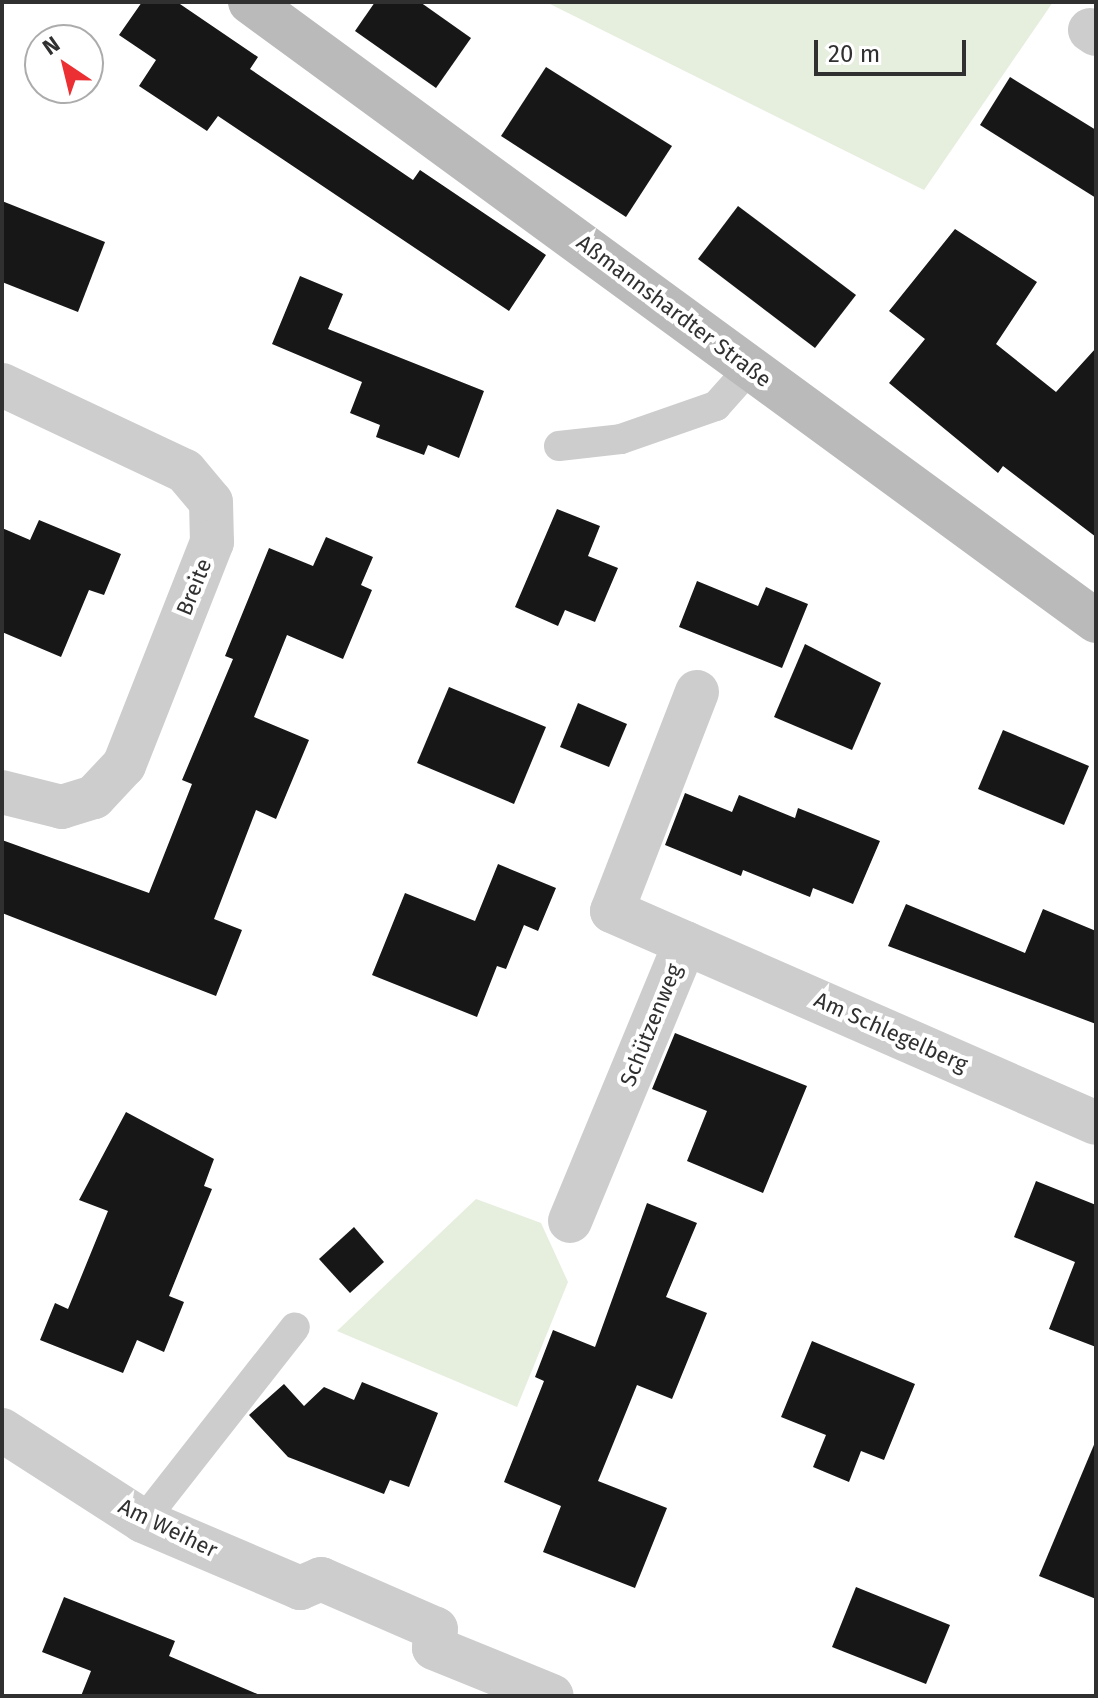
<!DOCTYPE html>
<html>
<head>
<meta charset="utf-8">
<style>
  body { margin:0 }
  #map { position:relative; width:1098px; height:1698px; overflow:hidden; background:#fff; font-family:"Fira Sans",sans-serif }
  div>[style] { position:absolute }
  .green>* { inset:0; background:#e6eede }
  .building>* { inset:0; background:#171717 }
  .service>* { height:30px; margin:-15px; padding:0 15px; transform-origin:15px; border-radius:15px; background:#cdcdcd }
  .minor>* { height:44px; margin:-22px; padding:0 22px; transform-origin:22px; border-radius:22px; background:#cdcdcd }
  .secondary>* { height:44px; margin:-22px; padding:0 22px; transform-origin:22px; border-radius:22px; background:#bababa }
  span { translate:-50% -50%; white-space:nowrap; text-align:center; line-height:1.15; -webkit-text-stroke:8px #fff; paint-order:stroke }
  .street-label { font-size:22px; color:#303030 }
  .frame { position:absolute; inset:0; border:4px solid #303030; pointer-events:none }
  .north { position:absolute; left:24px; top:24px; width:80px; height:80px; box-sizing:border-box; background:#fff; border:2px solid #acacac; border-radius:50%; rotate:325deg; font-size:22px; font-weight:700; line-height:32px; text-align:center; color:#303030 }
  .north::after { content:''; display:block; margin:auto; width:28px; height:36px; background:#eb2f33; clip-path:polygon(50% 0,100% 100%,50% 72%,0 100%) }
  .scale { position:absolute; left:814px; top:40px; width:152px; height:36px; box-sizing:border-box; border:4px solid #303030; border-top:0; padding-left:10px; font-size:24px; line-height:28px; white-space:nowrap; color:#303030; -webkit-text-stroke:6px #fff; paint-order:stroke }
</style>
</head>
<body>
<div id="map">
  <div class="green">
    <i style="clip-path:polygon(546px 2px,1053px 2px,924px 190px)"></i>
    <i style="clip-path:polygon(476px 1199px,541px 1223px,568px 1282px,517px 1407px,337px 1331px)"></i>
  </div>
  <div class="building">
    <i style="clip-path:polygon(142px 2px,177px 2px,258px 57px,250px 69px,413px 180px,420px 170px,546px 255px,509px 311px,218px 116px,207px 131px,139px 86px,156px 60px,119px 35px)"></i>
    <i style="clip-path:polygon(375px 2px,420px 2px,471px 38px,436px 88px,355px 31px)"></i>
    <i style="clip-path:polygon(546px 67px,672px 146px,626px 217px,501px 136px)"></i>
    <i style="clip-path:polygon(1010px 77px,1096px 130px,1096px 198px,980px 125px)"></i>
    <i style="clip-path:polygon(2px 201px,105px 242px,78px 312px,2px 282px)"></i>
    <i style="clip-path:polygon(738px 206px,856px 295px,815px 348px,698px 259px)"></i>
    <i style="clip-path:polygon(955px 229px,1037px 282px,996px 344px,1056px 392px,1096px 348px,1096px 537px,1003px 466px,998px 473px,889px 383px,925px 339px,889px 311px)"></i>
    <i style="clip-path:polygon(300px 276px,343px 294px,328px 329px,484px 391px,459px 458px,428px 445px,424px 455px,376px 437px,380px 425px,350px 413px,362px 382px,272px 344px)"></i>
    <i style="clip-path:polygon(557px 509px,600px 526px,588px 556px,618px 568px,595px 622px,565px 610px,558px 626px,515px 607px)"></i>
    <i style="clip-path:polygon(39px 520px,121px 554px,104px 595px,89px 590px,61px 657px,2px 632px,2px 528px,30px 540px)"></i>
    <i style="clip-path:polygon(326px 537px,373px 557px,361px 585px,372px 590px,343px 659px,287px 635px,254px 717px,309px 740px,276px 819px,256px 810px,214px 919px,242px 930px,216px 996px,2px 913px,2px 840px,149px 893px,192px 784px,182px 780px,233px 659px,225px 656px,269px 548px,313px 566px)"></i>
    <i style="clip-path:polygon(697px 581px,758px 606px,766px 587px,808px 604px,782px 668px,679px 627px)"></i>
    <i style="clip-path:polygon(805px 644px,881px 683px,852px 750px,774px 717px)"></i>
    <i style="clip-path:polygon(449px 687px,546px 727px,514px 804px,417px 763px)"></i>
    <i style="clip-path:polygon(578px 703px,627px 724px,609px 767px,560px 747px)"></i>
    <i style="clip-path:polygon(1003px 730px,1089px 766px,1064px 825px,978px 789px)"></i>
    <i style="clip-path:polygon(685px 793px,732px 812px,739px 795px,795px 818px,798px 808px,880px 841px,853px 904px,813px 888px,810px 897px,743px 870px,741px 876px,665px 845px)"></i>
    <i style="clip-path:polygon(498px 864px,556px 888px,538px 931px,524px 925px,506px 969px,497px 966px,477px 1017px,372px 975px,405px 893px,475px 921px)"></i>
    <i style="clip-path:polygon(906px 904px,1025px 953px,1043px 909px,1096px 931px,1096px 1024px,888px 946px)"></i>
    <i style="clip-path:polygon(675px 1033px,807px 1086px,763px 1193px,687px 1161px,707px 1111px,652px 1089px)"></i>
    <i style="clip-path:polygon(126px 1112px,214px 1159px,204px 1186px,212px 1189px,169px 1296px,184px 1302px,164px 1352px,137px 1340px,123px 1373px,40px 1340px,55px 1303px,68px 1309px,108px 1211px,79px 1200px)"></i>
    <i style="clip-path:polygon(1036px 1181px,1096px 1205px,1096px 1347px,1049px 1329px,1075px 1262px,1014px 1237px)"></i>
    <i style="clip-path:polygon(647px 1203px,697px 1223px,666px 1297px,707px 1313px,672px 1399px,637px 1385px,598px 1481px,667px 1508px,635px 1588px,543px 1552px,561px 1506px,504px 1482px,544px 1381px,535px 1377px,553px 1330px,595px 1347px)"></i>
    <i style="clip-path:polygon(354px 1227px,384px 1262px,350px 1293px,319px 1259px)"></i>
    <i style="clip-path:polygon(812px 1341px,915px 1384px,884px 1460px,861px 1451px,849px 1482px,813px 1467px,826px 1435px,781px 1417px)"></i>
    <i style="clip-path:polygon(362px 1382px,438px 1413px,409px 1487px,390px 1480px,384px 1494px,288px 1457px,249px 1415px,284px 1384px,304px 1406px,324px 1387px,354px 1400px)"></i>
    <i style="clip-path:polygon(1096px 1440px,1096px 1599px,1039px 1576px)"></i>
    <i style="clip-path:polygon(856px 1587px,950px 1625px,926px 1684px,832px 1647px)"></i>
    <i style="clip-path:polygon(64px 1597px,175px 1641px,169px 1656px,262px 1696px,81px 1696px,91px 1671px,42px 1652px)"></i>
  </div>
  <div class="service">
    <i style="left:559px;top:446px;width:62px;rotate:-6.4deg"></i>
    <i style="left:621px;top:439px;width:101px;rotate:-19.2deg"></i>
    <i style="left:716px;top:406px;width:50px;rotate:-48.3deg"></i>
    <i style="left:143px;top:1521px;width:246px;rotate:-51.9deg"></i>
  </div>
  <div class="minor">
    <i style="left:1090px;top:30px;width:7px;rotate:34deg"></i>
    <i style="left:2px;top:385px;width:202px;rotate:25.2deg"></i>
    <i style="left:185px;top:471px;width:40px;rotate:50deg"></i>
    <i style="left:211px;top:502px;width:40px;rotate:88.6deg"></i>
    <i style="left:212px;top:542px;width:240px;rotate:111.5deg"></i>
    <i style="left:124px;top:765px;width:44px;rotate:133.2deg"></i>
    <i style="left:94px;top:797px;width:34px;rotate:163deg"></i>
    <i style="left:62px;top:807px;width:62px;rotate:-166deg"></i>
    <i style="left:697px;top:692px;width:235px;rotate:111.2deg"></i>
    <i style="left:612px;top:911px;width:528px;rotate:23.65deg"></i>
    <i style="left:570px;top:1221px;width:301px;rotate:-67.5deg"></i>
    <i style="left:2px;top:1430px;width:168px;rotate:32.8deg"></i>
    <i style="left:143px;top:1521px;width:171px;rotate:23.1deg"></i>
    <i style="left:300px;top:1588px;width:23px;rotate:-23deg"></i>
    <i style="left:321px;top:1579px;width:125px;rotate:23.5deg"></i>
    <i style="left:436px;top:1629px;width:19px;rotate:96deg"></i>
    <i style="left:434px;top:1648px;width:127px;rotate:22.1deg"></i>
  </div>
  <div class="secondary">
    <i style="left:250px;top:2px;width:1048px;rotate:36.19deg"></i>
  </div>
  <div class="street-label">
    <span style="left:674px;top:311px;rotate:37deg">Aßmannshardter Straße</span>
    <span style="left:194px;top:587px;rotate:-68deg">Breite</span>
    <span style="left:651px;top:1025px;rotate:-68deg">Schützenweg</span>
    <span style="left:891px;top:1032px;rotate:24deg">Am Schlegelberg</span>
    <span style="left:168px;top:1528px;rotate:26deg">Am Weiher</span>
  </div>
  <div class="frame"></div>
  <div class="north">N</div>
  <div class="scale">20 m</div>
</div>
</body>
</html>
